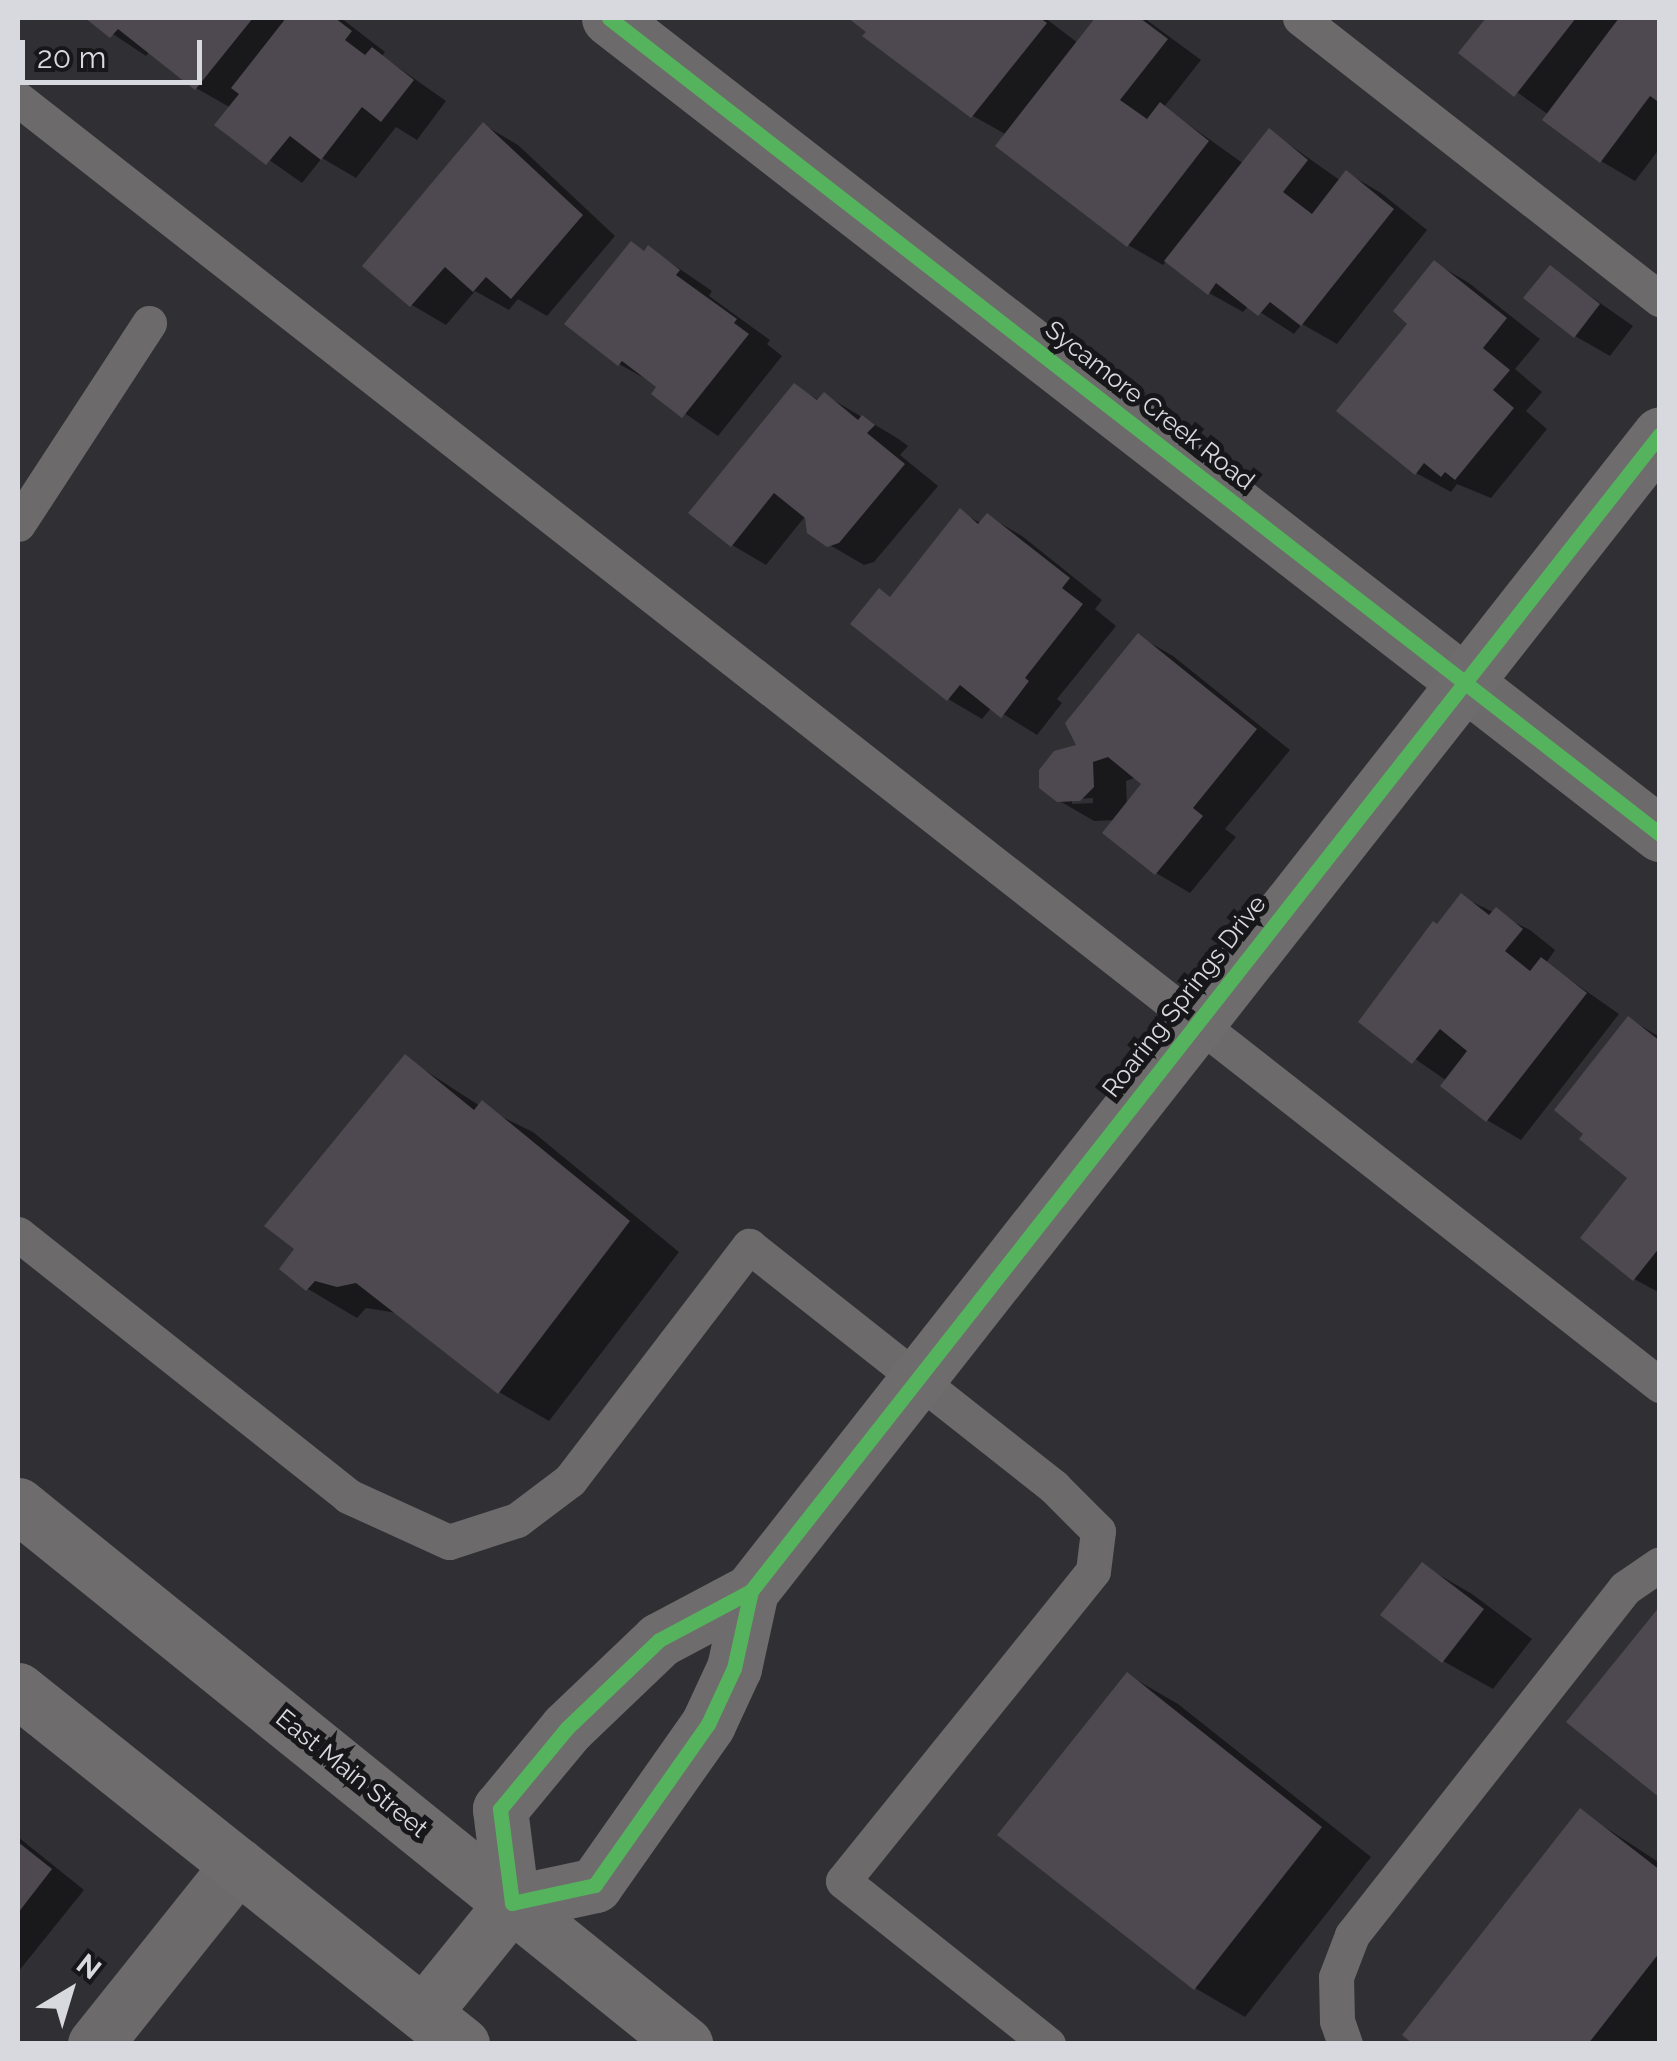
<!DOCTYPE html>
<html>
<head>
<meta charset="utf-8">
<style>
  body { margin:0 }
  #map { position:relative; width:1677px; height:2061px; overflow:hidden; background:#303034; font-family:Raleway,sans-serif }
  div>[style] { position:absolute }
  .shadow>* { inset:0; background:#0007 }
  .building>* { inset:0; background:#4e4850 }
  .lane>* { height:35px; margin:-17.5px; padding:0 17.5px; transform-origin:17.5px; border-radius:17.5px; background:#6c6a6a }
  .street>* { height:55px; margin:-27.5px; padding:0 27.5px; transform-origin:27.5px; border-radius:27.5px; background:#6c6a6a }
  .secondary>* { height:55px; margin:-27.5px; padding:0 27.5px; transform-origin:27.5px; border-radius:27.5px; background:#6e6c6d }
  .cycleway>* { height:15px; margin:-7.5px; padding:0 7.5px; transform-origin:7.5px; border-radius:7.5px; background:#56b35d }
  span { translate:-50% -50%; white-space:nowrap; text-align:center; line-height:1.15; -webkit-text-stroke:10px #17171a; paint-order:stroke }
  .street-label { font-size:25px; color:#d8d9de }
  .frame { position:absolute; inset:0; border:20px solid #d8d9de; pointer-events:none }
  .north { position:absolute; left:20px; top:1941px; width:100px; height:100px; -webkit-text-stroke:8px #17171a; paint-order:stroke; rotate:38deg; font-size:28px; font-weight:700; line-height:40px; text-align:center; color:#d8d9de }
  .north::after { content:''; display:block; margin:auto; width:35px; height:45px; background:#d8d9de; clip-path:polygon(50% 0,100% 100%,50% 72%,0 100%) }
  .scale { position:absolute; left:20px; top:40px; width:182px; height:45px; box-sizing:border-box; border:5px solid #d8d9de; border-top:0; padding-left:12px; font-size:30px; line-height:35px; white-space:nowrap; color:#d8d9de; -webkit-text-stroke:8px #17171a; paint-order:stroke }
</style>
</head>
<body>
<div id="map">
  <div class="shadow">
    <i style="clip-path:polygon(89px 18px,341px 18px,385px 52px,382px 56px,446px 101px,417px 140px,396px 127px,356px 178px,322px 158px,302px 183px,218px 124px,231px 108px,196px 88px,150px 51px,146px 56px)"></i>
    <i style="clip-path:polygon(852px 18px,1045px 18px,1078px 43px,1098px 18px,1144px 18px,1201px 60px,1164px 107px,1244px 164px,1270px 131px,1341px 181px,1347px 173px,1381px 193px,1427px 230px,1337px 344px,1302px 324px,1294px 334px,1249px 305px,1243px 312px,1209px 293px,1167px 260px,1163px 265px,1128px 245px,999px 145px,1007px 135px,973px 116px,866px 36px,869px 31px)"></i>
    <i style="clip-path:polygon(1489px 18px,1660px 18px,1660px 148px,1635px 181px,1601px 161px,1549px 115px,1462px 53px)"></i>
    <i style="clip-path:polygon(484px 125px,518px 145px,615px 236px,547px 316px,518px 299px,509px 310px,475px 291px,446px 325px,412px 305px,365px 266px)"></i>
    <i style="clip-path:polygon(649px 248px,712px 291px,709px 296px,770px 340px,767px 344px,782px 356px,718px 436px,655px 393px,660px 387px,619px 364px)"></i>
    <i style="clip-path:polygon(1435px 263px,1469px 283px,1540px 339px,1515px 369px,1542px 392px,1526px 411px,1547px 429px,1491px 498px,1457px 484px,1451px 492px,1416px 473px,1410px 323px)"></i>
    <i style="clip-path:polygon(1550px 268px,1633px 326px,1610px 356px,1575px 336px)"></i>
    <i style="clip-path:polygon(795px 386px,820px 401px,825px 395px,897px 438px,908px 446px,900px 455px,938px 486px,874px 562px,864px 565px,828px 544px,807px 514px,766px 565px,732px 545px)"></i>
    <i style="clip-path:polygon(961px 512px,982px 524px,988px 516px,1022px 536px,1102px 600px,1095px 609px,1116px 626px,1057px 699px,1062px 703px,1037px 735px,992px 707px,982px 719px,948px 699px,892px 599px)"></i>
    <i style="clip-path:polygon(evenodd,1138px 636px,1173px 656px,1290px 750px,1225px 829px,1236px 837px,1190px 893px,1156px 873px,1116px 820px,1094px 821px,1058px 800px,1080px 747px,1138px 636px,1137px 777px,1145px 784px,1127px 806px,1126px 781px,1137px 777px,1138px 636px,1093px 798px,1093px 803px,1072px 804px,1072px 799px,1093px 798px)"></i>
    <i style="clip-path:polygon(1462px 897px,1530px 930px,1555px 950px,1546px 963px,1619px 1014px,1521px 1140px,1487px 1120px,1447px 1081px,1362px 1022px)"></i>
    <i style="clip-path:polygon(1629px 1019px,1660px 1037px,1660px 1293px,1634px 1279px)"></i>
    <i style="clip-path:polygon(406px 1058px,480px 1106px,533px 1132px,679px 1252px,549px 1421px,499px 1392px,397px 1313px,366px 1308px,357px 1318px,308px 1289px,298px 1249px)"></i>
    <i style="clip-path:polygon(1422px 1565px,1472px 1594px,1532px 1639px,1493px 1689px,1443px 1661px)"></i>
    <i style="clip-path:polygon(1128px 1675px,1178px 1704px,1371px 1857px,1245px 2017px,1195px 1988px)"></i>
    <i style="clip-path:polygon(1580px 1811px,1660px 1863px,1660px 2044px,1417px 2044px)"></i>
    <i style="clip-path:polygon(18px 1837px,84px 1890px,18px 1972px)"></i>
  </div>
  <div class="building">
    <i style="clip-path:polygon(85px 18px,253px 18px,195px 90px,118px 29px,110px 38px)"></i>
    <i style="clip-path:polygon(286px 18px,335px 18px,352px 31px,345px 40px,365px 55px,372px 47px,414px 80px,381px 122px,362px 107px,321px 160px,290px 136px,266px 165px,214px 125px,239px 94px,231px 88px)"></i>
    <i style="clip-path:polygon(848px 18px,1040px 18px,1047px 23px,971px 118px,862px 36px,866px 32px)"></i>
    <i style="clip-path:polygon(1095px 18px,1140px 18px,1168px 39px,1120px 100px,1147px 119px,1160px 102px,1209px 141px,1127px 247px,995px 146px)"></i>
    <i style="clip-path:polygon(1486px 18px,1576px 18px,1514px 97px,1458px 53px)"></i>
    <i style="clip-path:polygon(1619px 18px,1660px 18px,1660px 103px,1650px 96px,1600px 163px,1542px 120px)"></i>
    <i style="clip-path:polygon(483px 122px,583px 215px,511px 299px,486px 277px,473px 292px,445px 267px,410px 307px,362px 266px)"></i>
    <i style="clip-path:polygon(1269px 128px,1308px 160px,1283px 192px,1312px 214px,1346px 170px,1394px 209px,1301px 326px,1270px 302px,1258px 316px,1216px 283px,1208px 295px,1164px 261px)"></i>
    <i style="clip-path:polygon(631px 241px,644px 251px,648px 245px,680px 270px,676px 275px,737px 319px,734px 323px,749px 334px,682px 418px,651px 394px,656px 387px,622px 361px,618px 366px,564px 324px)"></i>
    <i style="clip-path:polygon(1434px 260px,1507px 318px,1483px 348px,1510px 370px,1493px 390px,1514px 408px,1455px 480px,1445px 472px,1441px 477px,1424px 463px,1415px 475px,1336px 411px,1407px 324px,1393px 311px)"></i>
    <i style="clip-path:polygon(1550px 265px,1600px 304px,1574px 338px,1523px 298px)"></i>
    <i style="clip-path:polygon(794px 383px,817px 400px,824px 392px,858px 420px,862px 415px,875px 425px,867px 433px,905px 464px,839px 543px,827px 547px,807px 533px,805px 518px,774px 493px,731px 547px,688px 513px)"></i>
    <i style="clip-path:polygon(960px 508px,978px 524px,987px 513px,1070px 578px,1062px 588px,1083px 604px,1025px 678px,1029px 681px,1001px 718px,960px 685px,947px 701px,850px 624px,879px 588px,890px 597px)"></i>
    <i style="clip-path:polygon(1138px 633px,1257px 729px,1193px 808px,1203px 816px,1155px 875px,1102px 833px,1141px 784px,1108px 757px,1093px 762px,1094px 787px,1080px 801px,1057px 802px,1039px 788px,1039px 770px,1054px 751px,1076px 745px,1065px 723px)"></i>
    <i style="clip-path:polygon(1461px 893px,1489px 915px,1496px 907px,1523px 929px,1505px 951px,1530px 971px,1541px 957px,1587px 993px,1486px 1122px,1440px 1086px,1467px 1051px,1440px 1029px,1412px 1064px,1358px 1022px,1433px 921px,1437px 924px)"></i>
    <i style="clip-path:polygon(1628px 1016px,1660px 1041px,1660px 1247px,1633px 1281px,1580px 1238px,1627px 1178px,1579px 1139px,1583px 1134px,1554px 1110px)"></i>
    <i style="clip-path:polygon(405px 1054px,474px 1110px,482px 1100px,630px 1221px,498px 1394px,356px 1283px,337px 1287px,315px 1281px,306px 1291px,279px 1269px,294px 1249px,264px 1226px)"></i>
    <i style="clip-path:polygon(1422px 1562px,1484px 1609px,1442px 1663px,1380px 1615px)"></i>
    <i style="clip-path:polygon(1660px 1606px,1660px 1798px,1566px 1722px)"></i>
    <i style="clip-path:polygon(1127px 1672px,1322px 1827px,1194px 1990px,997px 1835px)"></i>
    <i style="clip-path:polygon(1580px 1808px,1660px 1870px,1660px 1952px,1588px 2044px,1413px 2044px,1402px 2035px)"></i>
    <i style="clip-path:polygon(18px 1842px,52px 1869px,18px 1913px)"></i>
  </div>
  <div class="lane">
    <i style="left:1300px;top:18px;width:457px;rotate:38deg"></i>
    <i style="left:18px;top:99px;width:2086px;rotate:38.07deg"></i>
    <i style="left:18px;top:524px;width:240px;rotate:-56.9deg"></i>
    <i style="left:18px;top:1234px;width:421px;rotate:38.4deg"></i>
    <i style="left:348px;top:1496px;width:111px;rotate:24.5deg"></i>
    <i style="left:449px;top:1542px;width:71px;rotate:-17.9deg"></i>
    <i style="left:517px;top:1520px;width:66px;rotate:-37deg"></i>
    <i style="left:570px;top:1480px;width:295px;rotate:-52.6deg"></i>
    <i style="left:749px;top:1246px;width:389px;rotate:38.3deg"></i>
    <i style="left:1054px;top:1487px;width:62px;rotate:45deg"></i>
    <i style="left:1098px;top:1531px;width:40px;rotate:97.1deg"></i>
    <i style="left:1093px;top:1571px;width:398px;rotate:128.9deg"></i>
    <i style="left:843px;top:1881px;width:262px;rotate:38.5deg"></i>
    <i style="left:1345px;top:2044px;width:24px;rotate:-109deg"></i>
    <i style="left:1337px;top:2021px;width:44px;rotate:-91.3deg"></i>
    <i style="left:1336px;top:1977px;width:45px;rotate:-69.1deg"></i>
    <i style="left:1352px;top:1935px;width:442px;rotate:-51.8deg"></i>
    <i style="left:1625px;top:1588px;width:42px;rotate:-34.4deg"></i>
  </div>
  <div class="street">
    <i style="left:609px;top:18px;width:1331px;rotate:37.83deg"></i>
    <i style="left:95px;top:2044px;width:229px;rotate:-51.4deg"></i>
  </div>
  <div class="secondary">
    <i style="left:18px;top:1505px;width:858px;rotate:38.94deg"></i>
    <i style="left:18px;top:1690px;width:568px;rotate:38.57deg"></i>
    <i style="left:512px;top:1903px;width:95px;rotate:-97.3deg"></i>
    <i style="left:500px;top:1809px;width:105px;rotate:-50.4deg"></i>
    <i style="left:567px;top:1728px;width:127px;rotate:-43.7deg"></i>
    <i style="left:659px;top:1640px;width:104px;rotate:-28deg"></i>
    <i style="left:751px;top:1591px;width:1471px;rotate:-51.84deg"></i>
    <i style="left:512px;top:1903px;width:85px;rotate:-12.2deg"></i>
    <i style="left:595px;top:1885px;width:197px;rotate:-54.9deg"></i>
    <i style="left:708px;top:1724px;width:62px;rotate:-65.1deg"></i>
    <i style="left:734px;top:1668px;width:79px;rotate:-77.6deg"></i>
    <i style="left:424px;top:2012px;width:140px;rotate:-51.1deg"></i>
  </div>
  <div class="cycleway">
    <i style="left:609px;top:18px;width:1331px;rotate:37.83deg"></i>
    <i style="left:751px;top:1591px;width:79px;rotate:102.4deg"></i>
    <i style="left:734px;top:1668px;width:62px;rotate:114.9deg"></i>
    <i style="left:708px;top:1724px;width:197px;rotate:125.1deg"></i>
    <i style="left:595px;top:1885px;width:85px;rotate:167.8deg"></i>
    <i style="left:512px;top:1903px;width:95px;rotate:-97.3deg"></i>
    <i style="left:500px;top:1809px;width:105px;rotate:-50.4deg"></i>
    <i style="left:567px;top:1728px;width:127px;rotate:-43.7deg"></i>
    <i style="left:659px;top:1640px;width:104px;rotate:-28deg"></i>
    <i style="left:751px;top:1591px;width:1471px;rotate:-51.84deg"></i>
  </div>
  <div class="street-label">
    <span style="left:1150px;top:405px;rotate:38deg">Sycamore Creek Road</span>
    <span style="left:1184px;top:996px;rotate:-52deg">Roaring Springs Drive</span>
    <span style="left:352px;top:1773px;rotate:39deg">East Main Street</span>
  </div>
  <div class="frame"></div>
  <div class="north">N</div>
  <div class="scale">20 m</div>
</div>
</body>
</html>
